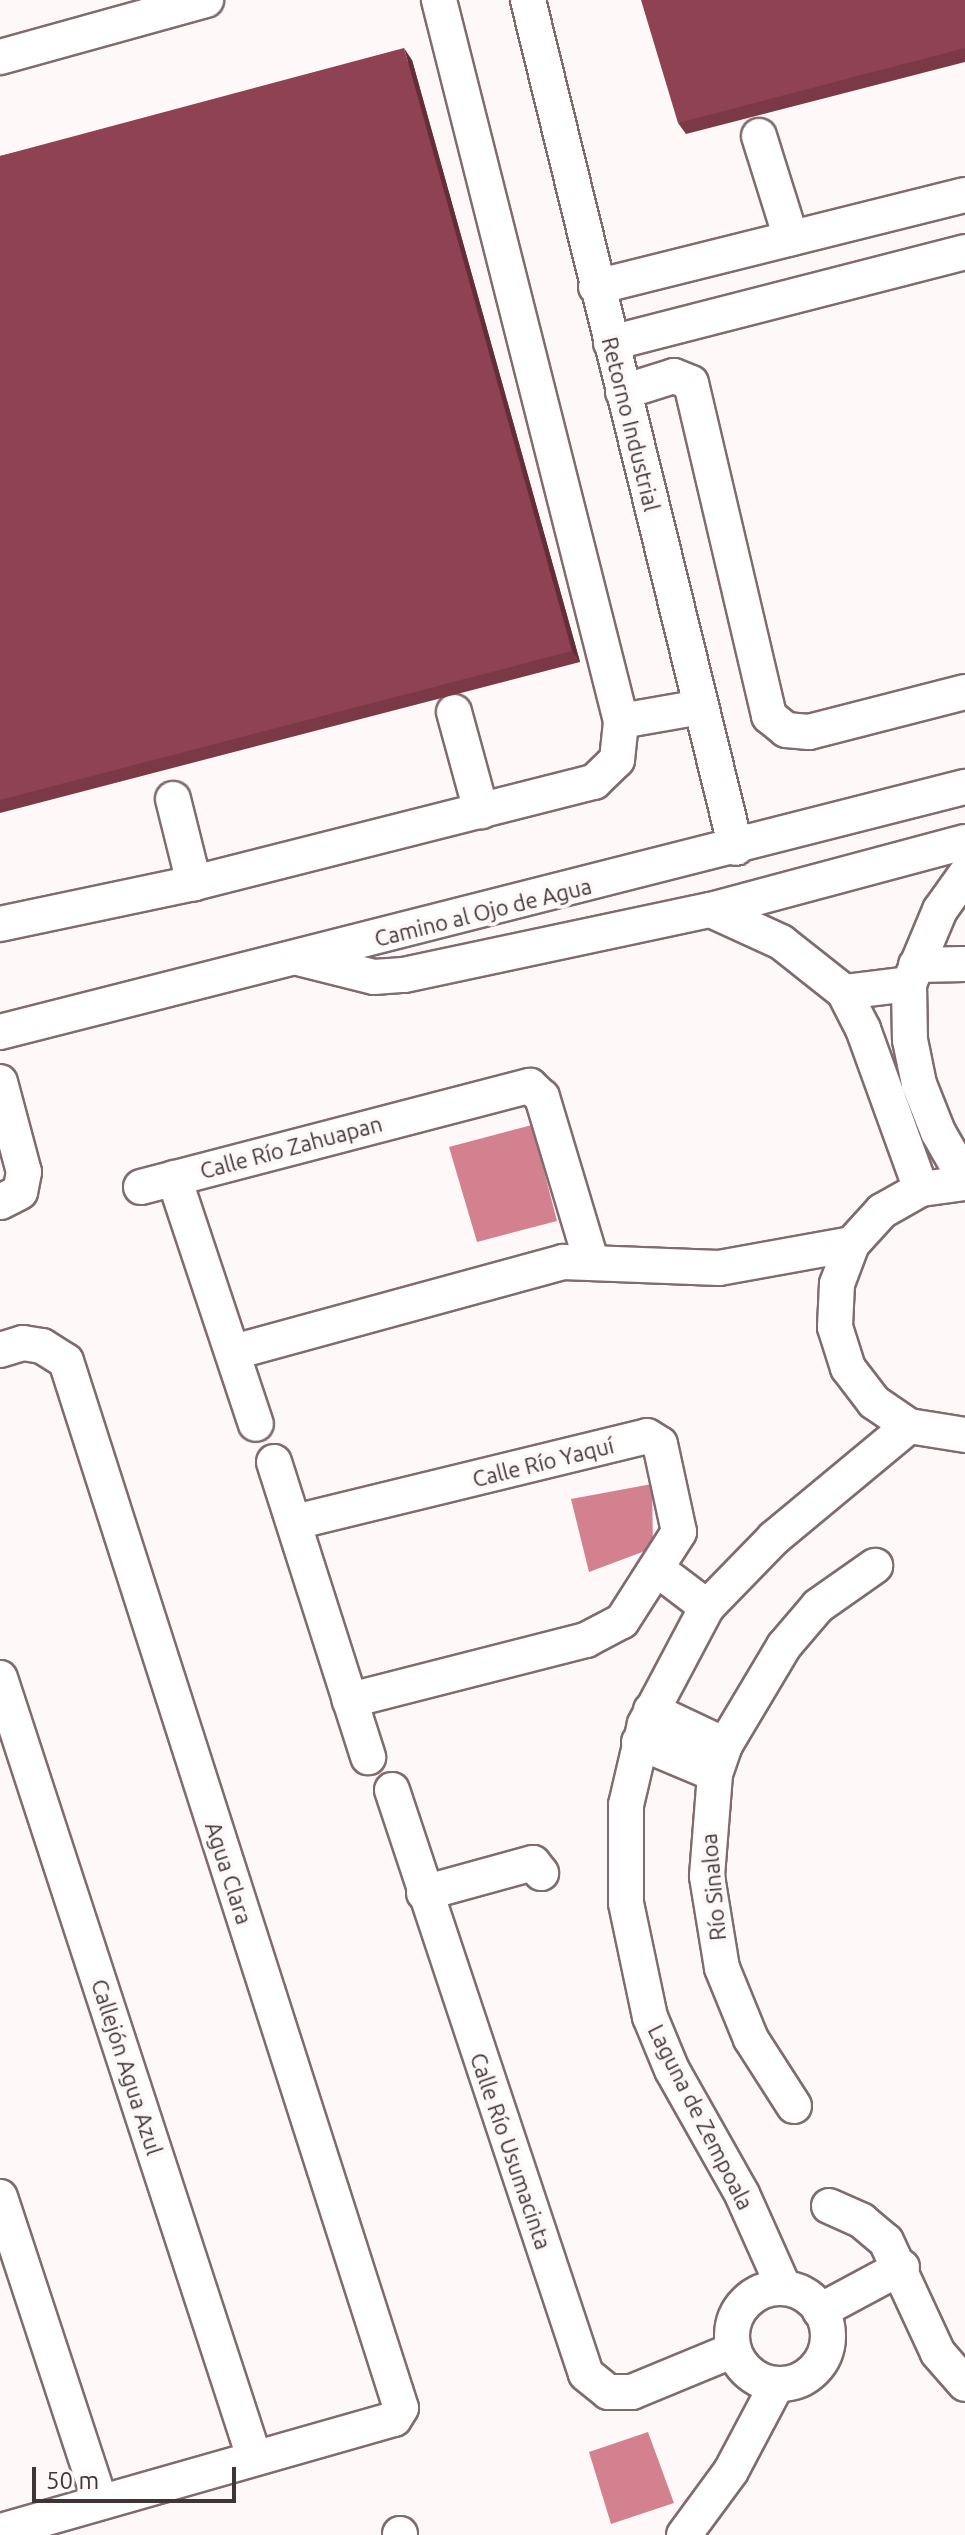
<!DOCTYPE html>
<html>
<head>
<meta charset="utf-8">
<style>
  body { margin:0 }
  #map { position:relative; width:965px; height:2535px; overflow:hidden; background:#fef8f9; font-family:Ubuntu,sans-serif }
  div>[style] { position:absolute }
  .water>* { inset:0; background:#d4818f }
  .roads { filter:drop-shadow(2px 0 #816b6e) drop-shadow(-2px 0 #816b6e) drop-shadow(0 2px #816b6e) drop-shadow(0 -2px #816b6e) }
  .minor>* { height:34px; margin:-17px; padding:0 17px; transform-origin:17px; border-radius:17px; background:#fff }
  .minor>.ring { margin:-17px; padding:0; box-sizing:content-box; background:none; border:34px solid #fff; border-radius:50% }
  .wall>* { inset:0; background:#7b3946 }
  .shaded-wall>* { inset:0; background:#642e39 }
  .building>* { inset:0; background:#8f4251 }
  span { translate:-50% -50%; white-space:nowrap; text-align:center; line-height:1.15; -webkit-text-stroke:8px #fef8f9; paint-order:stroke }
  .street-label { font-size:22px; color:#3f3537 }
  .scale { position:absolute; left:32px; top:2467px; width:204px; height:36px; box-sizing:border-box; border:4px solid #3f3537; border-top:0; padding-left:10px; font-size:24px; line-height:28px; white-space:nowrap; color:#3f3537; -webkit-text-stroke:6px #fef8f9; paint-order:stroke }
</style>
</head>
<body>
<div id="map">
  <div class="water">
    <i style="clip-path:polygon(532px 1125px,557px 1221px,477px 1242px,449px 1147px)"></i>
    <i style="clip-path:polygon(652px 1484px,653px 1548px,589px 1572px,571px 1499px)"></i>
    <i style="clip-path:polygon(648px 2432px,674px 2503px,611px 2524px,589px 2452px)"></i>
  </div>
  <div class="roads">
    <div class="minor">
      <i style="left:528px;top:0;width:873px;rotate:76.22deg"></i>
      <i style="left:0;top:57px;width:214px;rotate:-15.5deg"></i>
      <i style="left:759px;top:136px;width:107px;rotate:72.6deg"></i>
      <i style="left:596px;top:287px;width:380px;rotate:-14deg"></i>
      <i style="left:611px;top:343px;width:366px;rotate:-14.4deg"></i>
      <i style="left:623px;top:392px;width:53px;rotate:-17.4deg"></i>
      <i style="left:674px;top:376px;width:18px;rotate:22deg"></i>
      <i style="left:691px;top:383px;width:342px;rotate:76.8deg"></i>
      <i style="left:769px;top:716px;width:22px;rotate:39deg"></i>
      <i style="left:786px;top:730px;width:23px;rotate:5deg"></i>
      <i style="left:809px;top:732px;width:161px;rotate:-14.4deg"></i>
      <i style="left:454px;top:712px;width:103px;rotate:74.7deg"></i>
      <i style="left:621px;top:721px;width:81px;rotate:-9.9deg"></i>
      <i style="left:173px;top:799px;width:87px;rotate:76deg"></i>
      <i style="left:965px;top:875px;width:43px;rotate:125.5deg"></i>
      <i style="left:940px;top:910px;width:80px;rotate:112.7deg"></i>
      <i style="left:909px;top:984px;width:56px;rotate:89deg"></i>
      <i style="left:910px;top:1040px;width:45px;rotate:78.4deg"></i>
      <i style="left:919px;top:1084px;width:52px;rotate:68.4deg"></i>
      <i style="left:938px;top:1132px;width:54px;rotate:60.1deg"></i>
      <i style="left:711px;top:910px;width:77px;rotate:24.6deg"></i>
      <i style="left:781px;top:942px;width:80px;rotate:38.4deg"></i>
      <i style="left:844px;top:992px;width:42px;rotate:62.8deg"></i>
      <i style="left:863px;top:1029px;width:170px;rotate:70.1deg"></i>
      <i style="left:0;top:924px;width:198px;rotate:-11.9deg"></i>
      <i style="left:194px;top:883px;width:413px;rotate:-14.2deg"></i>
      <i style="left:594px;top:782px;width:32px;rotate:-44deg"></i>
      <i style="left:617px;top:760px;width:39px;rotate:-84deg"></i>
      <i style="left:621px;top:721px;width:744px;rotate:-104.17deg"></i>
      <i style="left:302px;top:959px;width:74px;rotate:14deg"></i>
      <i style="left:374px;top:977px;width:30px;rotate:-4deg"></i>
      <i style="left:404px;top:975px;width:314px;rotate:-12deg"></i>
      <i style="left:711px;top:910px;width:263px;rotate:-15deg"></i>
      <i style="left:916px;top:965px;width:49px;rotate:-1.2deg"></i>
      <i style="left:844px;top:992px;width:65px;rotate:-7deg"></i>
      <i style="left:0;top:1032px;width:996px;rotate:-14.25deg"></i>
      <i style="left:0;top:1082px;width:93px;rotate:75.1deg"></i>
      <i style="left:24px;top:1172px;width:20px;rotate:101deg"></i>
      <i style="left:20px;top:1192px;width:22px;rotate:153deg"></i>
      <i style="left:174px;top:1178px;width:259px;rotate:71.6deg"></i>
      <i style="left:965px;top:1183px;width:44px;rotate:172.2deg"></i>
      <i style="left:921px;top:1189px;width:45px;rotate:150.6deg"></i>
      <i style="left:882px;top:1211px;width:45px;rotate:132.3deg"></i>
      <i style="left:852px;top:1244px;width:43px;rotate:110.6deg"></i>
      <i style="left:837px;top:1284px;width:43px;rotate:92.7deg"></i>
      <i style="left:835px;top:1327px;width:43px;rotate:72.4deg"></i>
      <i style="left:848px;top:1368px;width:43px;rotate:52.6deg"></i>
      <i style="left:874px;top:1402px;width:42px;rotate:34.4deg"></i>
      <i style="left:909px;top:1426px;width:57px;rotate:9.1deg"></i>
      <i style="left:141px;top:1187px;width:402px;rotate:-14.6deg"></i>
      <i style="left:530px;top:1086px;width:16px;rotate:43deg"></i>
      <i style="left:542px;top:1097px;width:170px;rotate:73.3deg"></i>
      <i style="left:0;top:1350px;width:24px;rotate:-17deg"></i>
      <i style="left:23px;top:1343px;width:19px;rotate:9deg"></i>
      <i style="left:42px;top:1346px;width:28px;rotate:32deg"></i>
      <i style="left:66px;top:1361px;width:1099px;rotate:72.26deg"></i>
      <i style="left:401px;top:2408px;width:13px;rotate:122deg"></i>
      <i style="left:394px;top:2419px;width:410px;rotate:164.1deg"></i>
      <i style="left:234px;top:1352px;width:341px;rotate:-15.3deg"></i>
      <i style="left:563px;top:1262px;width:156px;rotate:2.2deg"></i>
      <i style="left:719px;top:1268px;width:135px;rotate:-10.2deg"></i>
      <i style="left:274px;top:1462px;width:310px;rotate:72.3deg"></i>
      <i style="left:295px;top:1522px;width:362px;rotate:-13.7deg"></i>
      <i style="left:647px;top:1436px;width:15px;rotate:32deg"></i>
      <i style="left:660px;top:1444px;width:90px;rotate:77.8deg"></i>
      <i style="left:679px;top:1532px;width:106px;rotate:122.6deg"></i>
      <i style="left:622px;top:1621px;width:41px;rotate:152.2deg"></i>
      <i style="left:586px;top:1640px;width:244px;rotate:165.7deg"></i>
      <i style="left:657px;top:1569px;width:63px;rotate:37.2deg"></i>
      <i style="left:0;top:1678px;width:819px;rotate:71.94deg"></i>
      <i style="left:651px;top:1710px;width:82px;rotate:25.3deg"></i>
      <i style="left:639px;top:1742px;width:82px;rotate:22.8deg"></i>
      <i style="left:392px;top:1790px;width:615px;rotate:71.62deg"></i>
      <i style="left:586px;top:2374px;width:28px;rotate:39deg"></i>
      <i style="left:608px;top:2392px;width:24px"></i>
      <i style="left:632px;top:2392px;width:110px;rotate:-22.4deg"></i>
      <i style="left:424px;top:1893px;width:113px;rotate:-15.4deg"></i>
      <i style="left:533px;top:1863px;width:13px;rotate:51deg"></i>
      <i style="left:794px;top:2106px;width:80px;rotate:-122.7deg"></i>
      <i style="left:751px;top:2039px;width:77px;rotate:-112.2deg"></i>
      <i style="left:722px;top:1968px;width:93px;rotate:-99.3deg"></i>
      <i style="left:707px;top:1876px;width:102px;rotate:-85.5deg"></i>
      <i style="left:715px;top:1774px;width:31px;rotate:-71deg"></i>
      <i style="left:725px;top:1745px;width:115px;rotate:-59.2deg"></i>
      <i style="left:784px;top:1646px;width:52px;rotate:-49.6deg"></i>
      <i style="left:818px;top:1606px;width:70px;rotate:-35.1deg"></i>
      <i style="left:0;top:2197px;width:320px;rotate:71.8deg"></i>
      <i style="left:829px;top:2206px;width:36px;rotate:24deg"></i>
      <i style="left:862px;top:2221px;width:31px;rotate:40deg"></i>
      <i style="left:886px;top:2241px;width:123px;rotate:65.1deg"></i>
      <i style="left:938px;top:2353px;width:41px;rotate:48.9deg"></i>
      <i style="left:784px;top:2288px;width:103px;rotate:-114.1deg"></i>
      <i style="left:742px;top:2194px;width:142px;rotate:-119.4deg"></i>
      <i style="left:672px;top:2070px;width:57px;rotate:-112.5deg"></i>
      <i style="left:650px;top:2017px;width:116px;rotate:-101.9deg"></i>
      <i style="left:626px;top:1903px;width:98px;rotate:-90deg"></i>
      <i style="left:626px;top:1805px;width:83px;rotate:-76.8deg"></i>
      <i style="left:645px;top:1724px;width:132px;rotate:-62.1deg"></i>
      <i style="left:707px;top:1607px;width:96px;rotate:-45.8deg"></i>
      <i style="left:774px;top:1538px;width:175px;rotate:-39.7deg"></i>
      <i class="ring" style="left:732px;top:2288px;width:62px;height:62px"></i>
      <i style="left:820px;top:2311px;width:93px;rotate:-28.2deg"></i>
      <i style="left:400px;top:2535px;width:1px;rotate:-90deg"></i>
      <i style="left:684px;top:2535px;width:79px;rotate:-53.7deg"></i>
      <i style="left:731px;top:2471px;width:98px;rotate:-62.1deg"></i>
    </div>
  </div>
  <div class="wall">
    <i style="clip-path:polygon(965px 0,965px 62px,686px 134px,678px 123px)"></i>
    <i style="clip-path:polygon(412px 60px,580px 662px,0 813px,0 156px)"></i>
  </div>
  <div class="shaded-wall">
    <i style="clip-path:polygon(404px 48px,412px 60px,580px 662px,572px 651px)"></i>
  </div>
  <div class="building">
    <i style="clip-path:polygon(641px 0,965px 0,965px 48px,678px 123px)"></i>
    <i style="clip-path:polygon(404px 48px,572px 651px,0 800px,0 156px)"></i>
  </div>
  <div class="street-label">
    <span style="left:631px;top:424px;rotate:76deg">Retorno Industrial</span>
    <span style="left:483px;top:912px;rotate:-14deg">Camino al Ojo de Agua</span>
    <span style="left:291px;top:1147px;rotate:-15deg">Calle Río Zahuapan</span>
    <span style="left:543px;top:1462px;rotate:-14deg">Calle Río Yaquí</span>
    <span style="left:229px;top:1873px;rotate:72deg">Agua Clara</span>
    <span style="left:713px;top:1887px;rotate:-95deg">Río Sinaloa</span>
    <span style="left:127px;top:2067px;rotate:72deg">Callejón Agua Azul</span>
    <span style="left:701px;top:2117px;rotate:63deg">Laguna de Zempoala</span>
    <span style="left:511px;top:2151px;rotate:71deg">Calle Río Usumacinta</span>
  </div>
  <div class="scale">50 m</div>
</div>
</body>
</html>
